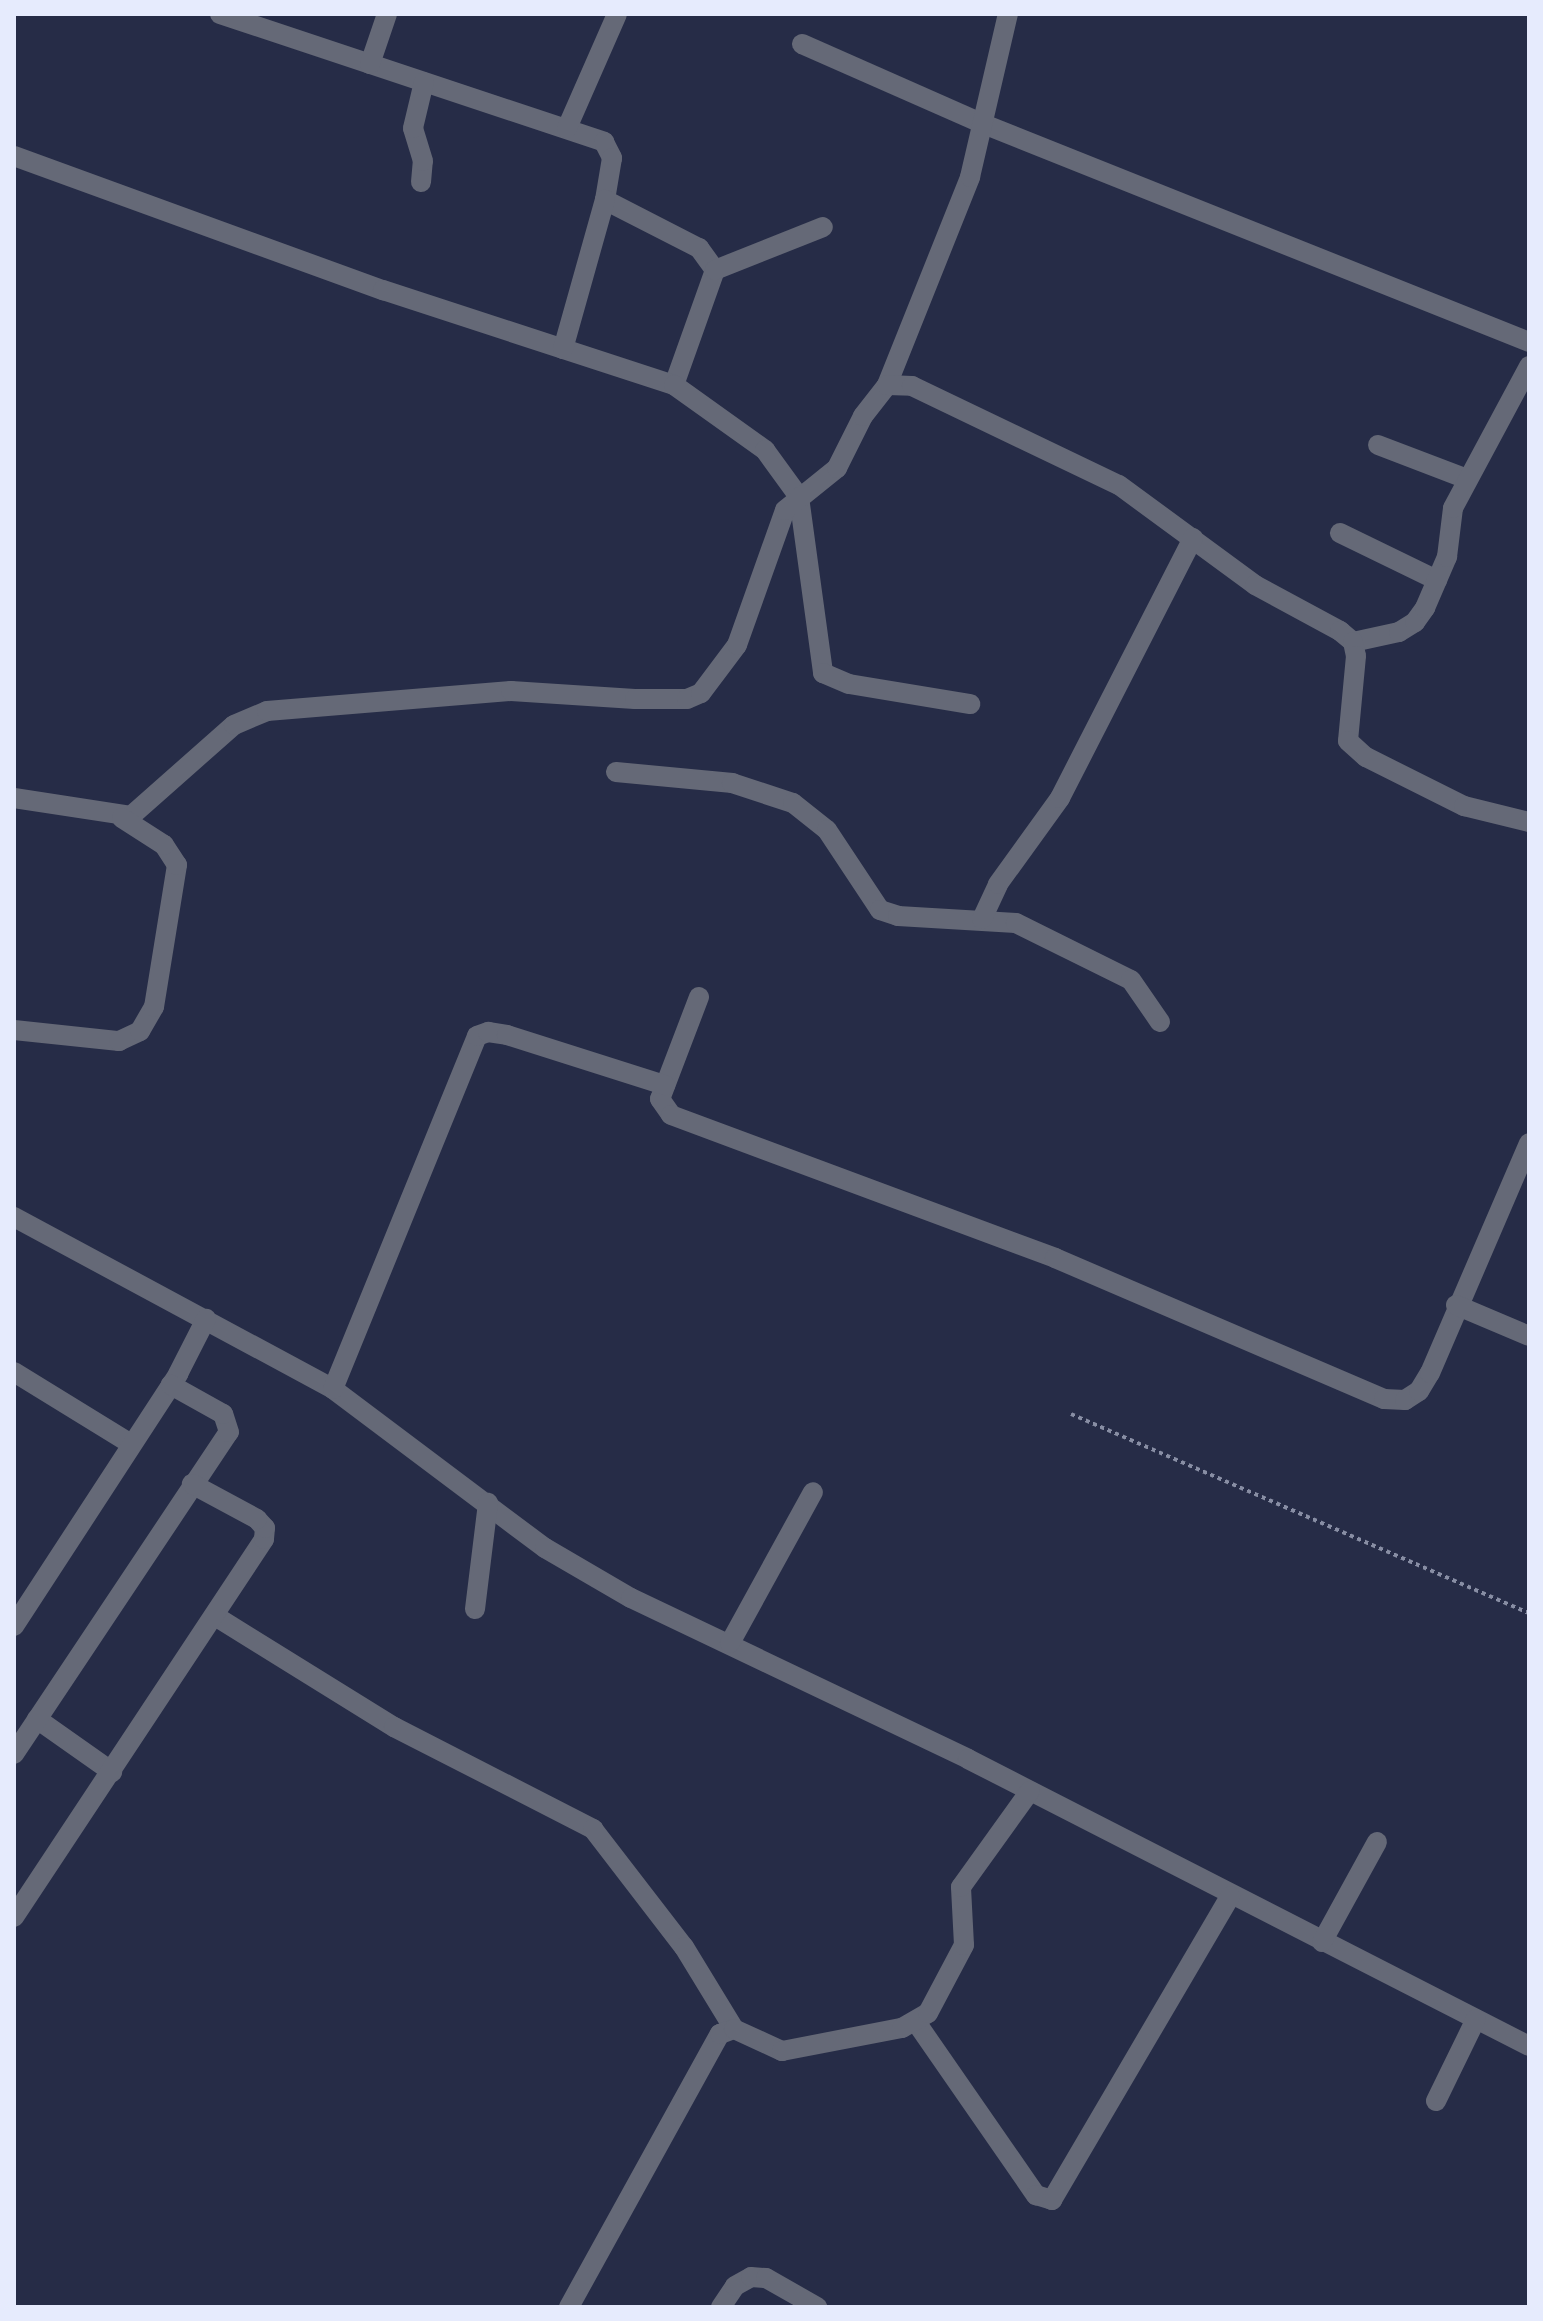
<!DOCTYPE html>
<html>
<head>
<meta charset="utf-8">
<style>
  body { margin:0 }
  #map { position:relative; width:1543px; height:2321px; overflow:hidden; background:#262c47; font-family:"Nunito Sans",sans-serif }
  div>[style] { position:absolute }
  .path>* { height:4px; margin-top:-2px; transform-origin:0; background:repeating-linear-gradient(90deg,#888ea4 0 4px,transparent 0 8px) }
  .minor>* { height:20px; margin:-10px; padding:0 10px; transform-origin:10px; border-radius:10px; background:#656977 }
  span { translate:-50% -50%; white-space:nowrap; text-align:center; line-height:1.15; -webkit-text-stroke:8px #262c47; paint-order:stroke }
  .frame { position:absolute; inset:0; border:16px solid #e6ebfd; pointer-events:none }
</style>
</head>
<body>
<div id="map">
  <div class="path">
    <i style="left:1071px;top:1414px;width:499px;rotate:23.5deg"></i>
  </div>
  <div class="minor">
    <i style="left:220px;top:14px;width:405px;rotate:18.4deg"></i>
    <i style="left:604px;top:142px;width:18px;rotate:63deg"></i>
    <i style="left:612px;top:158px;width:43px;rotate:99.5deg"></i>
    <i style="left:605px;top:200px;width:106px;rotate:27.1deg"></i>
    <i style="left:699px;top:248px;width:27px;rotate:54deg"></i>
    <i style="left:715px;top:270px;width:122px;rotate:109.6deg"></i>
    <i style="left:802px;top:44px;width:201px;rotate:23.8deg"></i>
    <i style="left:986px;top:125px;width:585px;rotate:21.78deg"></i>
    <i style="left:370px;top:64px;width:53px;rotate:-71.2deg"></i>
    <i style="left:567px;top:128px;width:124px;rotate:-66.3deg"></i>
    <i style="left:14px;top:156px;width:393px;rotate:20deg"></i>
    <i style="left:383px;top:290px;width:306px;rotate:18.1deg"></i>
    <i style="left:674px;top:385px;width:112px;rotate:35.5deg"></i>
    <i style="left:765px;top:450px;width:58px;rotate:54.1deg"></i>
    <i style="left:799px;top:497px;width:178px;rotate:82.2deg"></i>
    <i style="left:823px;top:673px;width:28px;rotate:23deg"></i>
    <i style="left:849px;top:684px;width:123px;rotate:9.4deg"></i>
    <i style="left:421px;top:182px;width:21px;rotate:-85deg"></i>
    <i style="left:423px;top:161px;width:34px;rotate:-107deg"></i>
    <i style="left:413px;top:128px;width:47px;rotate:-76.6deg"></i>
    <i style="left:715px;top:270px;width:116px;rotate:-21.7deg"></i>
    <i style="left:563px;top:349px;width:155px;rotate:-74.3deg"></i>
    <i style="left:887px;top:385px;width:224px;rotate:-68.2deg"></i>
    <i style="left:970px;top:177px;width:167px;rotate:-76.9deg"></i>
    <i style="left:1378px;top:445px;width:95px;rotate:20.9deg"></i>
    <i style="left:1340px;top:533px;width:108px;rotate:25.9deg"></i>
    <i style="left:1353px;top:642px;width:47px;rotate:-12.3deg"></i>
    <i style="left:1399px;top:632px;width:19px;rotate:-32deg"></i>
    <i style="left:1415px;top:622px;width:17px;rotate:-54deg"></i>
    <i style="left:1425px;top:608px;width:56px;rotate:-66.7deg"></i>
    <i style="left:1447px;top:557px;width:49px;rotate:-83deg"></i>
    <i style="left:1453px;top:508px;width:161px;rotate:-61.8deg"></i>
    <i style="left:616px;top:772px;width:117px;rotate:5.4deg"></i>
    <i style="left:732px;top:783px;width:64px;rotate:18.2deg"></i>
    <i style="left:793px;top:803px;width:43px;rotate:38.5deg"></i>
    <i style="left:827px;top:830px;width:96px;rotate:56.5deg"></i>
    <i style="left:880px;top:910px;width:19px;rotate:18deg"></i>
    <i style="left:898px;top:916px;width:118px;rotate:3.4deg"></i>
    <i style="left:1016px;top:923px;width:128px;rotate:26.4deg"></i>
    <i style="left:1131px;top:980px;width:51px;rotate:55.4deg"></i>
    <i style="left:14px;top:798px;width:118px;rotate:8.7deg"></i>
    <i style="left:131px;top:816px;width:137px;rotate:-41.5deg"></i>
    <i style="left:234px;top:725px;width:36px;rotate:-23deg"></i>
    <i style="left:267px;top:711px;width:245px;rotate:-4.7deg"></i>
    <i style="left:511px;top:691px;width:124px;rotate:3.7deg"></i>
    <i style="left:635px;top:699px;width:52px"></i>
    <i style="left:687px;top:699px;width:15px;rotate:-23deg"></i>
    <i style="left:701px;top:693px;width:60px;rotate:-53.1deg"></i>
    <i style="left:737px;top:645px;width:143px;rotate:-70.4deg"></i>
    <i style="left:785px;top:510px;width:67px;rotate:-38.9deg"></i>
    <i style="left:837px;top:468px;width:58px;rotate:-63.4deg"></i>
    <i style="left:863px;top:416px;width:39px;rotate:-52deg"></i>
    <i style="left:887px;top:385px;width:25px;rotate:2deg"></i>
    <i style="left:912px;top:386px;width:229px;rotate:25.6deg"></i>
    <i style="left:1119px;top:485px;width:169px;rotate:36.3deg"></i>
    <i style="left:1255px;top:585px;width:97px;rotate:28.4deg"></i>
    <i style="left:1340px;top:631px;width:17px;rotate:40deg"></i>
    <i style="left:1353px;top:642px;width:14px;rotate:78deg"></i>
    <i style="left:1356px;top:656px;width:85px;rotate:95.4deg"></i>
    <i style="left:1348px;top:741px;width:24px;rotate:42deg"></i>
    <i style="left:1366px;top:757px;width:110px;rotate:26.6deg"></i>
    <i style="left:1464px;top:806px;width:67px;rotate:13.8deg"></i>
    <i style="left:982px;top:919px;width:38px;rotate:-65deg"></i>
    <i style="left:998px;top:884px;width:106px;rotate:-54.2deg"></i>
    <i style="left:1060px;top:798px;width:292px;rotate:-62.9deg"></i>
    <i style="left:699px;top:997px;width:109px;rotate:110.9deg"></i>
    <i style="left:660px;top:1099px;width:19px;rotate:55deg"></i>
    <i style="left:671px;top:1115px;width:410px;rotate:20.4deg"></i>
    <i style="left:1055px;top:1258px;width:358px;rotate:23.2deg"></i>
    <i style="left:1384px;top:1399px;width:21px;rotate:3deg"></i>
    <i style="left:1405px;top:1400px;width:17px;rotate:-33deg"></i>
    <i style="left:1419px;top:1391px;width:21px;rotate:-59deg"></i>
    <i style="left:1430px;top:1373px;width:250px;rotate:-66.7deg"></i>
    <i style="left:14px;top:1030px;width:106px;rotate:6deg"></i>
    <i style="left:119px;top:1041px;width:23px;rotate:-25deg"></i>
    <i style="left:140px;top:1031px;width:28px;rotate:-60deg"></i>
    <i style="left:154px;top:1007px;width:144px;rotate:-80.8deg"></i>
    <i style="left:177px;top:865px;width:24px;rotate:-123deg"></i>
    <i style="left:164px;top:845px;width:50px;rotate:-147.3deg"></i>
    <i style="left:14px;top:1217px;width:362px;rotate:28.3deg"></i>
    <i style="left:333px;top:1389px;width:265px;rotate:36.9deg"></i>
    <i style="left:545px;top:1548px;width:99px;rotate:30.2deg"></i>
    <i style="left:631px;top:1598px;width:373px;rotate:25.5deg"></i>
    <i style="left:968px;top:1759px;width:630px;rotate:27.09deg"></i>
    <i style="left:1456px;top:1305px;width:79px;rotate:23deg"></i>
    <i style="left:14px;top:1372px;width:137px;rotate:31.6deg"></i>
    <i style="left:333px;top:1389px;width:381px;rotate:-67.8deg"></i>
    <i style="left:477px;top:1036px;width:12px;rotate:-20deg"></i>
    <i style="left:488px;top:1032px;width:19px;rotate:9deg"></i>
    <i style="left:507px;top:1035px;width:166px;rotate:17.6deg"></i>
    <i style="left:475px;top:1609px;width:107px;rotate:-83deg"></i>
    <i style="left:215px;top:1616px;width:211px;rotate:31.8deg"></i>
    <i style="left:394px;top:1727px;width:224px;rotate:27.1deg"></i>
    <i style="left:593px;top:1829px;width:149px;rotate:52.4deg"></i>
    <i style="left:684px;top:1947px;width:96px;rotate:58.6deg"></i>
    <i style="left:14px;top:1626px;width:301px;rotate:-56.9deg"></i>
    <i style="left:178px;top:1374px;width:62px;rotate:-63deg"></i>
    <i style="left:730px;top:1643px;width:172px;rotate:-61.2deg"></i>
    <i style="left:37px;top:1719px;width:92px;rotate:35.2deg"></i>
    <i style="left:14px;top:1754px;width:387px;rotate:-56.3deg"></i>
    <i style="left:229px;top:1432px;width:19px;rotate:-108deg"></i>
    <i style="left:223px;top:1414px;width:60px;rotate:-150.9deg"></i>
    <i style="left:14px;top:1917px;width:453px;rotate:-56.5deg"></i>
    <i style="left:264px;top:1539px;width:11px;rotate:-85deg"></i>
    <i style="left:265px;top:1528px;width:12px;rotate:-132deg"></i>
    <i style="left:257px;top:1519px;width:74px;rotate:-151.7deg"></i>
    <i style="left:1322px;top:1942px;width:114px;rotate:-61.2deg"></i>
    <i style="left:916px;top:2022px;width:211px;rotate:55.3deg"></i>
    <i style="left:1036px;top:2195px;width:17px;rotate:17deg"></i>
    <i style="left:1052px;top:2200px;width:352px;rotate:-59.6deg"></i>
    <i style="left:1436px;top:2101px;width:91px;rotate:-64deg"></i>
    <i style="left:569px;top:2307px;width:312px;rotate:-61.1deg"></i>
    <i style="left:720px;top:2034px;width:15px;rotate:-20deg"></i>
    <i style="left:734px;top:2029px;width:53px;rotate:24.6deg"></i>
    <i style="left:782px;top:2051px;width:122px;rotate:-10.9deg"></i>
    <i style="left:902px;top:2028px;width:30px;rotate:-30deg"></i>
    <i style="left:928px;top:2013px;width:77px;rotate:-62.1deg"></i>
    <i style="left:964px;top:1945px;width:58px;rotate:-93deg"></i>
    <i style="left:961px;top:1887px;width:118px;rotate:-54.3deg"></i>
    <i style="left:721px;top:2307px;width:25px;rotate:-56deg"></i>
    <i style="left:735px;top:2286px;width:18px;rotate:-29deg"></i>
    <i style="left:751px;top:2277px;width:15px;rotate:4deg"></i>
    <i style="left:766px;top:2278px;width:59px;rotate:29.6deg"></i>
  </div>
  <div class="frame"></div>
</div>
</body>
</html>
